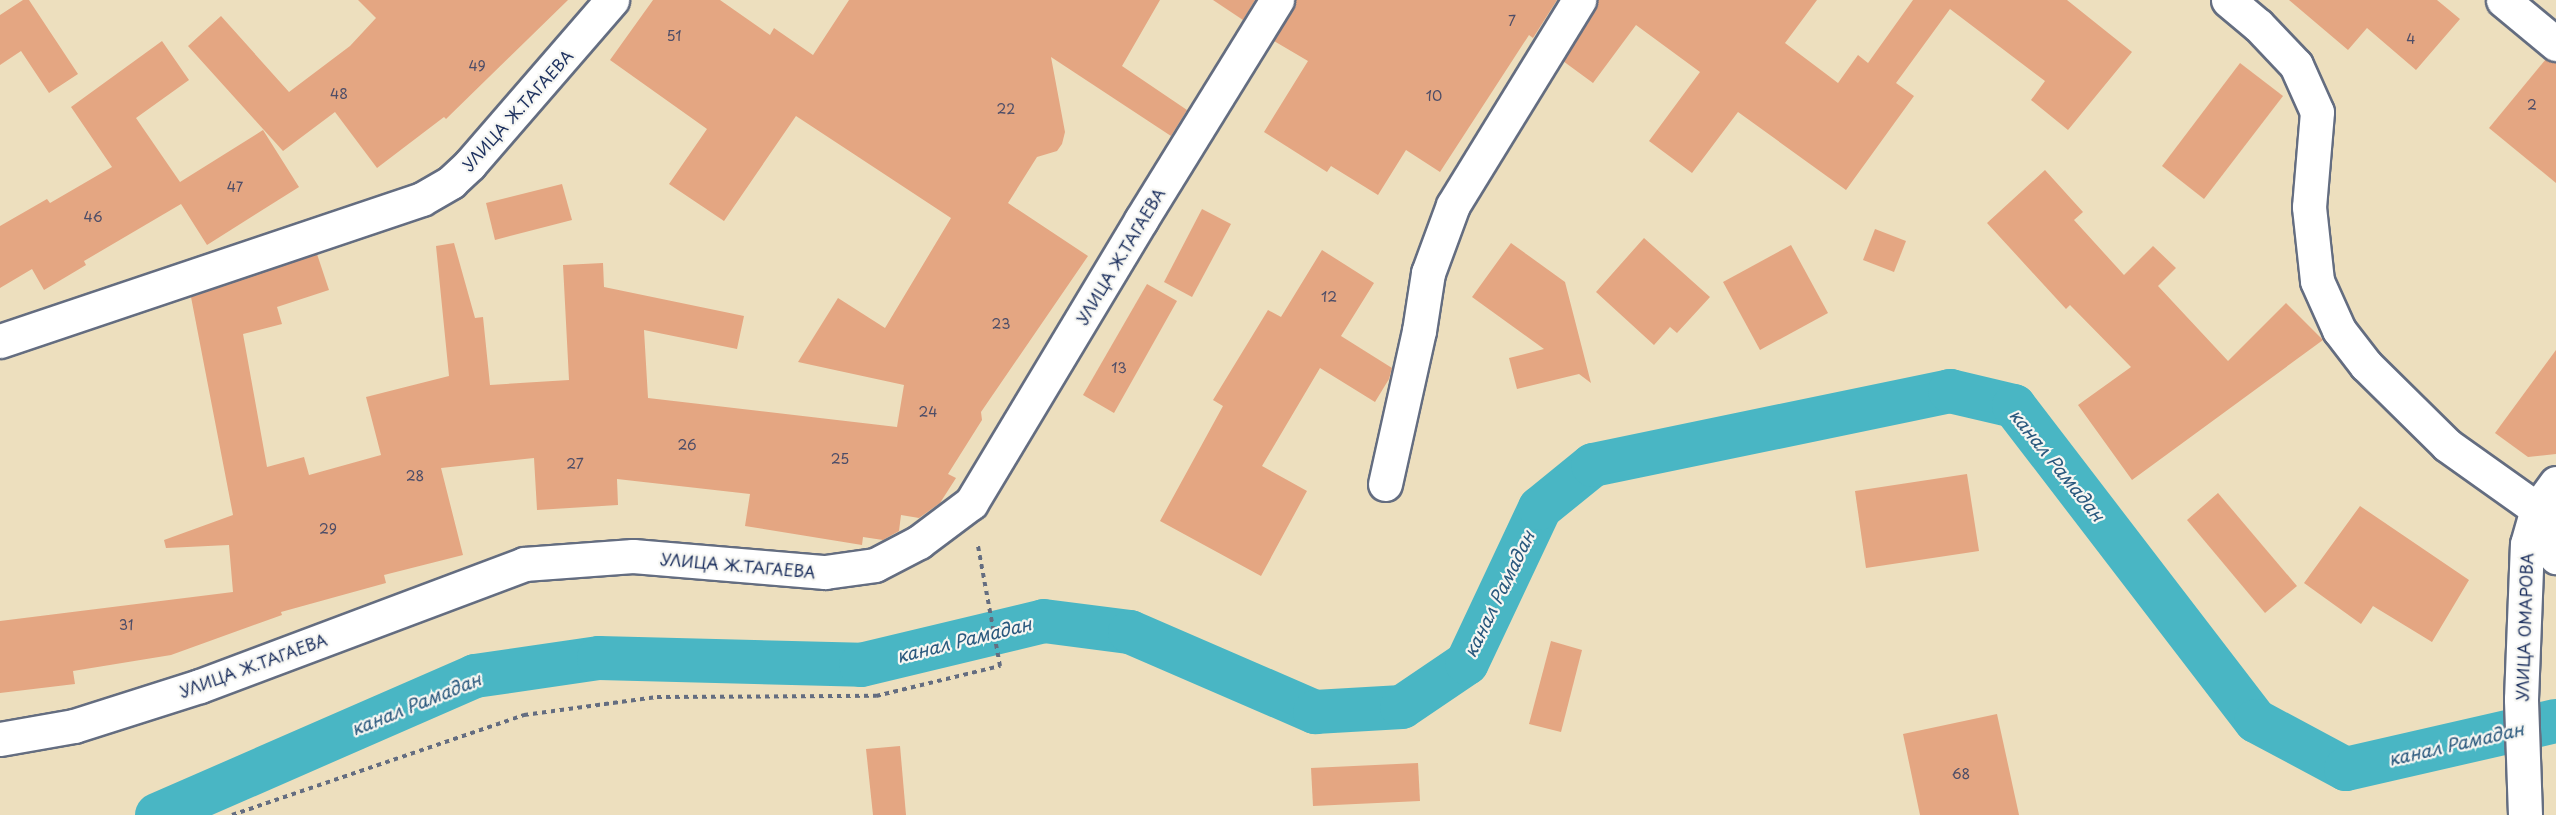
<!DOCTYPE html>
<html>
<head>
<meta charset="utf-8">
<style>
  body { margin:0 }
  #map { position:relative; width:2556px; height:815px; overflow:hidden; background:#eddfbe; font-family:"Playpen Sans",sans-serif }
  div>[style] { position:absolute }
  .canal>* { height:44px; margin:-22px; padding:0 22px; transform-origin:22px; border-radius:22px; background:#49b6c4 }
  .building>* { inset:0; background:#e4a682 }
  .path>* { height:4px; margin-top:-2px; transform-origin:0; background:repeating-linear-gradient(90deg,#646d80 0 4.5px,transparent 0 9px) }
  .roads { filter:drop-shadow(2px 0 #646d80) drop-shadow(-2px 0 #646d80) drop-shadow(0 2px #646d80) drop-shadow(0 -2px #646d80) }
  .minor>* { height:33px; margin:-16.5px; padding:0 16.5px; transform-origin:16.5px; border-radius:16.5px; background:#fff }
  span { translate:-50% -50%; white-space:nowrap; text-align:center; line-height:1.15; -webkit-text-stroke:4.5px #f6f6f2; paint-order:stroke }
  .number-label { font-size:14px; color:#4d4d67 }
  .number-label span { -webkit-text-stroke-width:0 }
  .street-label { font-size:16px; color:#1b2f5e }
  .water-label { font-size:18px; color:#29587d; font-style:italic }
</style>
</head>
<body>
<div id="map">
  <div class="canal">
    <i style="left:157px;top:815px;width:347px;rotate:-23.6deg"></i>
    <i style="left:475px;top:676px;width:125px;rotate:-8.3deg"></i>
    <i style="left:599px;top:658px;width:262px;rotate:1.5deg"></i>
    <i style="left:861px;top:665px;width:188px;rotate:-13.5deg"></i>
    <i style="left:1044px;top:621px;width:87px;rotate:7.3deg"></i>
    <i style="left:1130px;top:632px;width:202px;rotate:23.4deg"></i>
    <i style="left:1315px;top:712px;width:87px;rotate:-3.3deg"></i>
    <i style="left:1402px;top:707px;width:78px;rotate:-34.1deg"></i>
    <i style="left:1467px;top:663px;width:171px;rotate:-64.8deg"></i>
    <i style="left:1540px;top:508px;width:68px;rotate:-39.1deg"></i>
    <i style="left:1593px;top:465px;width:365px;rotate:-11.7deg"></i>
    <i style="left:1950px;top:391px;width:66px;rotate:13.2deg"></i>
    <i style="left:2014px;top:406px;width:397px;rotate:52.5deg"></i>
    <i style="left:2256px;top:721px;width:102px;rotate:28.1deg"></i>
    <i style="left:2346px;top:769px;width:215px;rotate:-12.9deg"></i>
  </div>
  <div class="building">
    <i style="clip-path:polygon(23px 0,29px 0,78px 74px,49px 93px,21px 51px,0 65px,0 15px)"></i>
    <i style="clip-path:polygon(358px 0,568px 0,446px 119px,444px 117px,377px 168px,335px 112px,283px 151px,188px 46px,221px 16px,289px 92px,350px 46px,376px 18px)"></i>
    <i style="clip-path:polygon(653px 0,720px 0,770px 35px,774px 28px,813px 55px,849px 0,1160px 0,1122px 66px,1187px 110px,1171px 136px,1051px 57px,1065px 132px,1062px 144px,1057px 151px,1037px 157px,1008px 203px,1088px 256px,981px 412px,982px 420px,948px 474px,956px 478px,940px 503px,919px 518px,901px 515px,899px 531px,883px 540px,863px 537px,862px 545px,745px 526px,750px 494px,617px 479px,618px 505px,537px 510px,534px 458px,441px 468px,463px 555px,384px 575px,386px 583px,281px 612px,282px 615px,171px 655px,73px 671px,75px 684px,0 693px,0 621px,233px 592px,229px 545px,166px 548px,164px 540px,233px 515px,191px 297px,317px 254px,329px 290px,277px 307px,282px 324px,243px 334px,267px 467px,304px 457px,309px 475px,381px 455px,366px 397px,449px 376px,436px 246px,454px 243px,475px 318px,483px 317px,490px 385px,569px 380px,563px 265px,603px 263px,604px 287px,744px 316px,737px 349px,644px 330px,648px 398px,897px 427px,904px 385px,798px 362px,838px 298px,885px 328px,951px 218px,796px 116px,724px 221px,669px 184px,707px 129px,610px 60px)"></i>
    <i style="clip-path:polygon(1213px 0,1255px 0,1243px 20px)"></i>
    <i style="clip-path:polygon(1296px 0,1557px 0,1533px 38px,1529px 35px,1440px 172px,1406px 150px,1378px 195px,1331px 166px,1327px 172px,1264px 132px,1308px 61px,1274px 41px,1293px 10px)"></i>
    <i style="clip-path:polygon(1598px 0,1817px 0,1785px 43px,1838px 83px,1858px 55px,1868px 63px,1913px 0,2067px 0,2132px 52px,2068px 130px,2031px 100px,2045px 81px,1950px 9px,1896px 83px,1914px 96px,1846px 190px,1738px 112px,1692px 173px,1649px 141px,1700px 72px,1636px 25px,1593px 83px,1563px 61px,1595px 10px)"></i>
    <i style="clip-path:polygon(2289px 0,2437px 0,2460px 19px,2416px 70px,2367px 28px,2348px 50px)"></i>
    <i style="clip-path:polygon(162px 41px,189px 80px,136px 118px,180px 182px,263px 130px,299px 187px,207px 245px,181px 204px,84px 261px,86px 265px,44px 290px,32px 269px,0 288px,0 226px,47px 199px,50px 203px,112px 167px,71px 107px)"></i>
    <i style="clip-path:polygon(2546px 59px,2556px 62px,2556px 183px,2489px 128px)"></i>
    <i style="clip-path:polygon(2240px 63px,2283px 96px,2204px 199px,2162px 166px)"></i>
    <i style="clip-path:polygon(2045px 170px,2083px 212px,2074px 220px,2124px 275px,2153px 246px,2176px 268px,2158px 286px,2228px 361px,2286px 303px,2323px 340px,2132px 480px,2078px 405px,2131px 367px,2070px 305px,2066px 309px,1987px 223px)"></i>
    <i style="clip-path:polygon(562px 184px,572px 220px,495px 240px,486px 203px)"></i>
    <i style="clip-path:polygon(1202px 209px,1231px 224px,1192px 297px,1164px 282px)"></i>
    <i style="clip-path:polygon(1875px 229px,1906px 241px,1894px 272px,1863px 260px)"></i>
    <i style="clip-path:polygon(1644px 238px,1710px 297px,1677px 333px,1670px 327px,1654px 345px,1596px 292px)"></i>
    <i style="clip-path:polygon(1511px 243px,1565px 282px,1591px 383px,1579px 374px,1517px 389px,1509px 358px,1544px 349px,1472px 297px)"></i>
    <i style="clip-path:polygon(1791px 245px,1828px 313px,1760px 350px,1723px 282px)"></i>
    <i style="clip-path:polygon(1322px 250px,1374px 283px,1341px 336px,1392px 368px,1389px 379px,1375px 402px,1320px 368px,1262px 466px,1307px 491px,1261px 576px,1160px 521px,1223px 406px,1213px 400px,1268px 310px,1281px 317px)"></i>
    <i style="clip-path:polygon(1147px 284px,1177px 301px,1114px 413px,1083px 395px)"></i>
    <i style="clip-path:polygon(2556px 350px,2556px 454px,2528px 457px,2495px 433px)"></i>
    <i style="clip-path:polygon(1967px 474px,1979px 551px,1866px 568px,1855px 491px)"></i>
    <i style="clip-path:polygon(2218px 493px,2297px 586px,2265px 613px,2187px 520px)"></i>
    <i style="clip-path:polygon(2360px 506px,2469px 580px,2432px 642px,2373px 606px,2361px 624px,2304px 583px)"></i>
    <i style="clip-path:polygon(1551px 641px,1582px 650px,1561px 732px,1529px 724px)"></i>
    <i style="clip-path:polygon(1997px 714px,2019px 815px,1920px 815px,1903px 734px)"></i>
    <i style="clip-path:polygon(900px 746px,906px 815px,873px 815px,866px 749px)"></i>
    <i style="clip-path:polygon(1418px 763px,1420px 801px,1313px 806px,1311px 768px)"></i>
  </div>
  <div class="path">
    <i style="left:232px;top:815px;width:309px;rotate:-18.9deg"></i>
    <i style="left:524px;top:715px;width:134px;rotate:-7.7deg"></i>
    <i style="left:657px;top:697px;width:219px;rotate:-0.3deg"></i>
    <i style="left:876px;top:696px;width:128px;rotate:-13.6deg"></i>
    <i style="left:1000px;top:666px;width:122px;rotate:-100.4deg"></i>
  </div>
  <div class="roads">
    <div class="minor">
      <i style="left:2228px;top:0;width:39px;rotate:40deg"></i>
      <i style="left:2258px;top:25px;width:55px;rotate:46.5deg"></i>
      <i style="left:2296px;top:65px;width:51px;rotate:65.9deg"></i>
      <i style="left:2317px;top:112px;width:95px;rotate:94.8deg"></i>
      <i style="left:2309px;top:207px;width:74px;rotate:83.8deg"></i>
      <i style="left:2317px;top:281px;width:54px;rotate:65.8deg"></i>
      <i style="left:2339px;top:330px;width:44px;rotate:52.4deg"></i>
      <i style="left:2366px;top:365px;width:114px;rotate:44.6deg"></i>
      <i style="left:2447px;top:445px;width:110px;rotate:35.4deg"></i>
      <i style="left:2537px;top:509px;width:52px;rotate:68.4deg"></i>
      <i style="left:2503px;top:0;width:69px;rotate:39.7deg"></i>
      <i style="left:0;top:341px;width:445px;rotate:-18.6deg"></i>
      <i style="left:422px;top:199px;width:34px;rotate:-30deg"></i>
      <i style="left:451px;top:182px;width:26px;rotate:-43deg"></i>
      <i style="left:470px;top:164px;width:217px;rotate:-49.1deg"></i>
      <i style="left:1385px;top:484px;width:157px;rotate:-77.5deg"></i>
      <i style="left:1419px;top:331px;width:59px;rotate:-81.2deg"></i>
      <i style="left:1428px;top:273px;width:72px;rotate:-69.8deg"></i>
      <i style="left:1453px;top:205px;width:241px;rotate:-58.4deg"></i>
      <i style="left:0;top:739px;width:75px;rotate:-10deg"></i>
      <i style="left:74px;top:726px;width:132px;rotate:-17.6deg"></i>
      <i style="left:200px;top:686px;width:346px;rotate:-20.6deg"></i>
      <i style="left:524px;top:564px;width:109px;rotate:-4.2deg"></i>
      <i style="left:633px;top:556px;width:193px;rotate:4.8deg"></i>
      <i style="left:825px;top:572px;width:50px;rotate:-8deg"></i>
      <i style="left:875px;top:565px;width:50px;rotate:-27.6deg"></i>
      <i style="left:919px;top:542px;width:65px;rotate:-36.9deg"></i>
      <i style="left:971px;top:503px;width:330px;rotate:-59deg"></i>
      <i style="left:1141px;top:220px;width:259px;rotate:-58.3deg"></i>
      <i style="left:2525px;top:815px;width:116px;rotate:-92deg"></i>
      <i style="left:2521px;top:699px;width:155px;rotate:-87.8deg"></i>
      <i style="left:2527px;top:544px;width:36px;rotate:-74deg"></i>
      <i style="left:2537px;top:509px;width:32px;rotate:-54deg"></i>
    </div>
  </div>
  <div class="number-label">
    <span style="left:1512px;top:21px">7</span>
    <span style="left:674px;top:36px">51</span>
    <span style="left:2411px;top:39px">4</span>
    <span style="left:477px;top:66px">49</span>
    <span style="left:339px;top:94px">48</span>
    <span style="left:1434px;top:96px">10</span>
    <span style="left:2532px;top:105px">2</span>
    <span style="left:1006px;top:109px">22</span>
    <span style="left:235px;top:187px">47</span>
    <span style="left:93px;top:217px">46</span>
    <span style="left:1329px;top:297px">12</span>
    <span style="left:1001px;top:324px">23</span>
    <span style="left:1119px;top:368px">13</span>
    <span style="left:928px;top:412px">24</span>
    <span style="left:687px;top:445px">26</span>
    <span style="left:840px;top:459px">25</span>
    <span style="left:575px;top:464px">27</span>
    <span style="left:415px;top:476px">28</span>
    <span style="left:328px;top:529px">29</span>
    <span style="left:126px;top:625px">31</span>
    <span style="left:1961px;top:774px">68</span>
  </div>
  <div class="street-label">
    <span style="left:517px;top:110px;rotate:-48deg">УЛИЦА Ж.ТАГАЕВА</span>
    <span style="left:1120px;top:256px;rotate:-59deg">УЛИЦА Ж.ТАГАЕВА</span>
    <span style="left:738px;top:565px;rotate:5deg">УЛИЦА Ж.ТАГАЕВА</span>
    <span style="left:2524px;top:627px;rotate:-88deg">УЛИЦА ОМАРОВА</span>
    <span style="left:253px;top:665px;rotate:-20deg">УЛИЦА Ж.ТАГАЕВА</span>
  </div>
  <div class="water-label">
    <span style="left:2057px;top:465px;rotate:51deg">канал Рамадан</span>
    <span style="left:1499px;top:594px;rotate:-64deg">канал Рамадан</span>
    <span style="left:964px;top:640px;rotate:-14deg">канал Рамадан</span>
    <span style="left:416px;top:704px;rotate:-22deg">канал Рамадан</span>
    <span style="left:2456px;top:744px;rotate:-13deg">канал Рамадан</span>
  </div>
</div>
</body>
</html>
